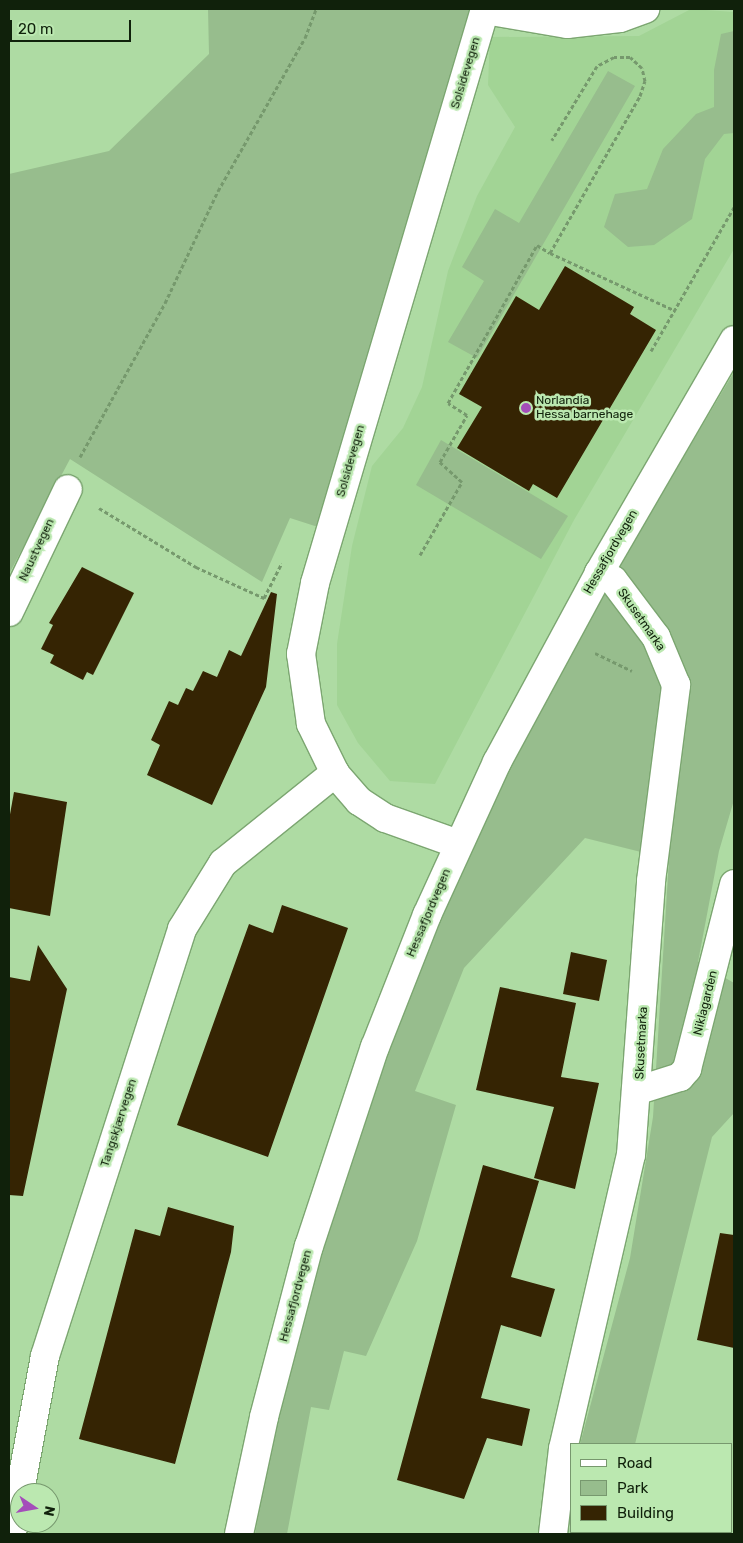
<!DOCTYPE html>
<html>
<head>
<meta charset="utf-8">
<style>
  body { margin:0 }
  #map { position:relative; width:743px; height:1543px; overflow:hidden; background:#aedba3; font-family:Rubik,sans-serif }
  div>[style] { position:absolute }
  .built>* { inset:0; background:#a2d495 }
  .green>* { inset:0; background:#97bd8d }
  .building>* { inset:0; background:#352403 }
  .path>* { height:3px; margin-top:-1.5px; transform-origin:0; background:repeating-linear-gradient(90deg,#76996d 0 4px,transparent 0 6.5px) }
  .roads { filter:drop-shadow(1px 0 #7ca671) drop-shadow(-1px 0 #7ca671) drop-shadow(0 1px #7ca671) drop-shadow(0 -1px #7ca671) }
  .minor>* { height:28px; margin:-14px; padding:0 14px; transform-origin:14px; border-radius:14px; background:#fff }
  .dots>* { width:14px; height:14px; translate:-50% -50%; box-sizing:border-box; border:2px solid #bbe8b0; border-radius:50% }
  span { translate:-50% -50%; white-space:nowrap; text-align:center; line-height:1.15; -webkit-text-stroke:5px #bbe8b0; paint-order:stroke }
  .street-label { font-size:12px; color:#10210b }
  .poi-label { font-size:12px; color:#10210b }
  .left { translate:0 -50%; text-align:left }
  .frame { position:absolute; inset:0; border:10px solid #10210b; pointer-events:none }
  .legend { position:absolute; left:570px; top:1443px; width:162px; height:90px; box-sizing:border-box; background:#bbe8b0; border:1px solid #77986e; margin:0; padding:6px 9px; list-style:none; font-size:15px; color:#10210b }
  .legend li { display:flex; align-items:center; gap:10px; height:25px }
  .legend b { width:25px; border:1px solid #77986e }
  .north { position:absolute; left:10px; top:1483px; width:50px; height:50px; box-sizing:border-box; background:#bbe8b0; border:1px solid #77986e; border-radius:50%; rotate:102deg; font-size:14px; font-weight:700; line-height:20px; text-align:center; color:#10210b }
  .north::after { content:''; display:block; margin:auto; width:18px; height:22px; background:#a44dba; clip-path:polygon(50% 0,100% 100%,50% 72%,0 100%) }
  .scale { position:absolute; left:10px; top:20px; width:121px; height:22px; box-sizing:border-box; border:2px solid #10210b; border-top:0; padding-left:6px; font-size:15px; line-height:18px; white-space:nowrap; color:#10210b; -webkit-text-stroke:4px #bbe8b0; paint-order:stroke }
</style>
</head>
<body>
<div id="map">
  <div class="built">
    <i style="clip-path:polygon(691px 9px,734px 12px,734px 249px,574px 520px,435px 784px,390px 781px,358px 743px,337px 705px,337px 644px,352px 546px,372px 466px,403px 428px,422px 387px,448px 271px,477px 196px,515px 127px,488px 85px,490px 37px,639px 36px)"></i>
  </div>
  <div class="green">
    <i style="clip-path:polygon(208px 9px,472px 9px,318px 527px,290px 518px,262px 582px,70px 459px,9px 574px,9px 174px,109px 151px,209px 54px)"></i>
    <i style="clip-path:polygon(734px 31px,734px 133px,724px 134px,705px 159px,692px 219px,654px 245px,628px 247px,604px 227px,615px 194px,647px 189px,663px 149px,696px 114px,714px 107px,714px 70px,721px 34px)"></i>
    <i style="clip-path:polygon(608px 71px,635px 86px,477px 358px,448px 342px,484px 281px,462px 267px,495px 209px,519px 223px)"></i>
    <i style="clip-path:polygon(734px 372px,734px 800px,719px 851px,698px 962px,734px 983px,734px 1113px,712px 1137px,635px 1444px,580px 1444px,630px 1258px,653px 1117px,669px 859px,585px 838px,464px 968px,415px 1091px,456px 1105px,417px 1241px,366px 1356px,344px 1351px,329px 1410px,311px 1407px,287px 1534px,255px 1534px,277px 1404px,350px 1143px,469px 852px,564px 658px)"></i>
    <i style="clip-path:polygon(441px 440px,568px 516px,541px 559px,416px 485px)"></i>
  </div>
  <div class="building">
    <i style="clip-path:polygon(565px 266px,634px 307px,630px 314px,656px 330px,557px 498px,533px 484px,529px 491px,457px 448px,482px 407px,459px 394px,516px 296px,539px 310px)"></i>
    <i style="clip-path:polygon(82px 567px,134px 593px,93px 675px,87px 672px,83px 680px,50px 663px,54px 655px,41px 649px,53px 625px,49px 623px)"></i>
    <i style="clip-path:polygon(271px 592px,277px 594px,266px 687px,212px 805px,147px 775px,160px 745px,151px 740px,169px 701px,178px 705px,186px 688px,193px 691px,203px 671px,217px 677px,229px 650px,241px 656px)"></i>
    <i style="clip-path:polygon(14px 792px,67px 802px,50px 916px,9px 908px,9px 820px)"></i>
    <i style="clip-path:polygon(282px 905px,348px 928px,268px 1157px,177px 1125px,249px 924px,273px 933px)"></i>
    <i style="clip-path:polygon(38px 945px,67px 989px,23px 1196px,9px 1195px,9px 977px,30px 981px)"></i>
    <i style="clip-path:polygon(571px 952px,607px 960px,599px 1001px,563px 994px)"></i>
    <i style="clip-path:polygon(500px 987px,576px 1003px,561px 1077px,599px 1083px,575px 1189px,534px 1178px,554px 1107px,476px 1090px)"></i>
    <i style="clip-path:polygon(483px 1165px,539px 1181px,511px 1277px,555px 1289px,541px 1337px,501px 1325px,481px 1398px,530px 1409px,522px 1446px,487px 1438px,464px 1499px,397px 1480px)"></i>
    <i style="clip-path:polygon(168px 1207px,234px 1226px,231px 1252px,175px 1464px,79px 1439px,135px 1229px,160px 1236px)"></i>
    <i style="clip-path:polygon(720px 1233px,734px 1235px,734px 1348px,697px 1340px)"></i>
  </div>
  <div class="path">
    <i style="left:550px;top:253px;width:136px;rotate:24.7deg"></i>
    <i style="left:651px;top:351px;width:166px;rotate:-60deg"></i>
    <i style="left:80px;top:457px;width:176px;rotate:-61.1deg"></i>
    <i style="left:165px;top:303px;width:124px;rotate:-64.7deg"></i>
    <i style="left:218px;top:191px;width:176px;rotate:-60.4deg"></i>
    <i style="left:305px;top:38px;width:31px;rotate:-69deg"></i>
    <i style="left:99px;top:508px;width:114px;rotate:31.3deg"></i>
    <i style="left:196px;top:567px;width:75px;rotate:24.5deg"></i>
    <i style="left:264px;top:598px;width:39px;rotate:-63deg"></i>
    <i style="left:420px;top:555px;width:84px;rotate:-60.1deg"></i>
    <i style="left:462px;top:482px;width:30px;rotate:-138deg"></i>
    <i style="left:440px;top:462px;width:54px;rotate:-60.1deg"></i>
    <i style="left:467px;top:415px;width:22px;rotate:-148deg"></i>
    <i style="left:448px;top:403px;width:181px;rotate:-60.6deg"></i>
    <i style="left:537px;top:245px;width:15px;rotate:32deg"></i>
    <i style="left:550px;top:253px;width:181px;rotate:-60.2deg"></i>
    <i style="left:640px;top:96px;width:16px;rotate:-72deg"></i>
    <i style="left:645px;top:81px;width:13px;rotate:-103deg"></i>
    <i style="left:642px;top:68px;width:16px;rotate:-137deg"></i>
    <i style="left:630px;top:57px;width:16px;rotate:180deg"></i>
    <i style="left:614px;top:57px;width:19px;rotate:152deg"></i>
    <i style="left:597px;top:66px;width:87px;rotate:121.3deg"></i>
    <i style="left:595px;top:653px;width:41px;rotate:25.9deg"></i>
  </div>
  <div class="roads">
    <div class="minor">
      <i style="left:485px;top:10px;width:83px;rotate:9.7deg"></i>
      <i style="left:567px;top:24px;width:53px;rotate:-6.5deg"></i>
      <i style="left:620px;top:18px;width:27px;rotate:-20deg"></i>
      <i style="left:9px;top:612px;width:136px;rotate:-64.4deg"></i>
      <i style="left:458px;top:844px;width:77px;rotate:-160.4deg"></i>
      <i style="left:385px;top:818px;width:31px;rotate:-147deg"></i>
      <i style="left:359px;top:801px;width:37px;rotate:-131deg"></i>
      <i style="left:335px;top:773px;width:55px;rotate:-116.1deg"></i>
      <i style="left:311px;top:724px;width:71px;rotate:-98.1deg"></i>
      <i style="left:301px;top:654px;width:72px;rotate:-78.8deg"></i>
      <i style="left:315px;top:583px;width:599px;rotate:-73.5deg"></i>
      <i style="left:639px;top:1090px;width:43px;rotate:-17.6deg"></i>
      <i style="left:680px;top:1077px;width:11px;rotate:-49deg"></i>
      <i style="left:687px;top:1069px;width:191px;rotate:-75.7deg"></i>
      <i style="left:12px;top:1534px;width:181px;rotate:-79.5deg"></i>
      <i style="left:45px;top:1356px;width:448px;rotate:-72.2deg"></i>
      <i style="left:182px;top:929px;width:78px;rotate:-58.2deg"></i>
      <i style="left:223px;top:863px;width:144px;rotate:-38.8deg"></i>
      <i style="left:239px;top:1534px;width:120px;rotate:-77.9deg"></i>
      <i style="left:264px;top:1417px;width:177px;rotate:-75.3deg"></i>
      <i style="left:309px;top:1246px;width:210px;rotate:-71.7deg"></i>
      <i style="left:375px;top:1047px;width:142px;rotate:-68.5deg"></i>
      <i style="left:427px;top:915px;width:168px;rotate:-65.4deg"></i>
      <i style="left:497px;top:762px;width:215px;rotate:-61.6deg"></i>
      <i style="left:599px;top:573px;width:269px;rotate:-59.9deg"></i>
      <i style="left:553px;top:1534px;width:86px;rotate:-83.3deg"></i>
      <i style="left:563px;top:1449px;width:302px;rotate:-77deg"></i>
      <i style="left:631px;top:1155px;width:275px;rotate:-85.8deg"></i>
      <i style="left:651px;top:881px;width:198px;rotate:-82.7deg"></i>
      <i style="left:676px;top:685px;width:52px;rotate:-112.6deg"></i>
      <i style="left:656px;top:637px;width:71px;rotate:-127deg"></i>
      <i style="left:613px;top:580px;width:16px;rotate:-153deg"></i>
    </div>
  </div>
  <div class="dots">
    <i style="left:526px;top:408px;background:#a44dba"></i>
  </div>
  <div class="street-label">
    <span style="left:466px;top:73px;rotate:-73deg">Solsidevegen</span>
    <span style="left:351px;top:461px;rotate:-74deg">Solsidevegen</span>
    <span style="left:37px;top:550px;rotate:-65deg">Naustvegen</span>
    <span style="left:611px;top:552px;rotate:-60deg">Hessafjordvegen</span>
    <span style="left:641px;top:620px;rotate:55deg">Skusetmarka</span>
    <span style="left:429px;top:913px;rotate:-67deg">Hessafjordvegen</span>
    <span style="left:706px;top:1003px;rotate:-76deg">Niklagarden</span>
    <span style="left:642px;top:1043px;rotate:-87deg">Skusetmarka</span>
    <span style="left:119px;top:1123px;rotate:-72deg">Tangskjærvegen</span>
    <span style="left:296px;top:1296px;rotate:-75deg">Hessafjordvegen</span>
  </div>
  <div class="poi-label">
    <span class="left" style="left:536px;top:408px">Norlandia<br>Hessa barnehage</span>
  </div>
  <div class="frame"></div>
  <ul class="legend">
  <li><b style="height:6px;background:#fff"></b>Road</li>
  <li><b style="height:14px;background:#97bd8d"></b>Park</li>
  <li><b style="height:14px;background:#352403"></b>Building</li>
  </ul>
  <div class="north">N</div>
  <div class="scale">20 m</div>
</div>
</body>
</html>
